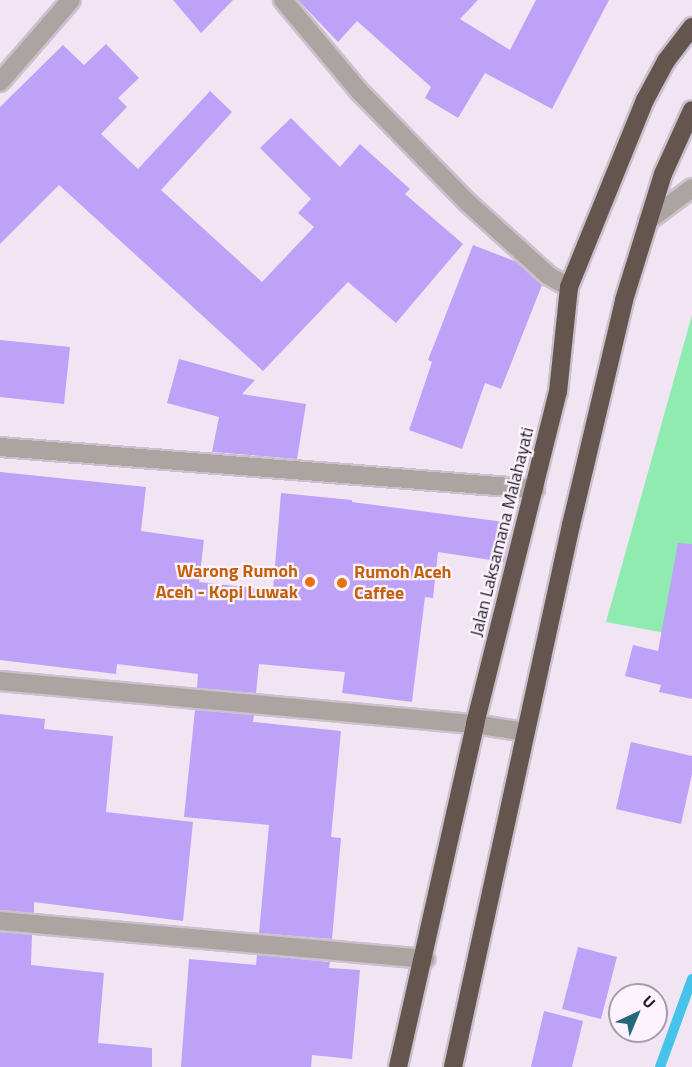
<!DOCTYPE html>
<html>
<head>
<meta charset="utf-8">
<style>
  body { margin:0 }
  #map { position:relative; width:692px; height:1067px; overflow:hidden; background:#f1e5f3; font-family:"Titillium Web",sans-serif }
  div>[style] { position:absolute }
  .green>* { inset:0; background:#90ebb0 }
  .stream>* { height:10px; margin:-5px; padding:0 5px; transform-origin:5px; border-radius:5px; background:#45c3eb }
  .building>* { inset:0; background:#bea2f7 }
  .roads { filter:drop-shadow(2px 0 #cbc1cd) drop-shadow(-2px 0 #cbc1cd) drop-shadow(0 2px #cbc1cd) drop-shadow(0 -2px #cbc1cd) }
  .minor>* { height:18px; margin:-9px; padding:0 9px; transform-origin:9px; border-radius:9px; background:#aba4a0 }
  .highway>* { height:18px; margin:-9px; padding:0 9px; transform-origin:9px; border-radius:9px; background:#64564e }
  .dots>* { width:16px; height:16px; translate:-50% -50%; box-sizing:border-box; border:3px solid #fdf3ff; border-radius:50% }
  span { translate:-50% -50%; white-space:nowrap; text-align:center; line-height:1.15; -webkit-text-stroke:4.5px #fdf3ff; paint-order:stroke }
  .street-label { font-size:18px; color:#201c21 }
  .food-label { font-size:18px; color:#c56008; font-weight:700 }
  .right { translate:-100% -50%; text-align:right }
  .left { translate:0 -50%; text-align:left }
  .north { position:absolute; left:608px; top:983px; width:60px; height:60px; box-sizing:border-box; background:#fdf3ff; border:2px solid #a59da6; border-radius:50%; rotate:44deg; font-size:16px; font-weight:700; line-height:24px; text-align:center; color:#201c21 }
  .north::after { content:''; display:block; margin:auto; width:21px; height:27px; background:#246879; clip-path:polygon(50% 0,100% 100%,50% 72%,0 100%) }
</style>
</head>
<body>
<div id="map">
  <div class="green">
    <i style="clip-path:polygon(692px 315px,692px 638px,606px 622px)"></i>
  </div>
  <div class="stream">
    <i style="left:660px;top:1067px;width:94px;rotate:-70deg"></i>
  </div>
  <div class="building">
    <i style="clip-path:polygon(173px 0,233px 0,201px 33px)"></i>
    <i style="clip-path:polygon(298px 0,478px 0,460px 19px,510px 50px,536px 0,609px 0,552px 109px,485px 73px,458px 118px,425px 98px,431px 87px,357px 21px,338px 42px)"></i>
    <i style="clip-path:polygon(106px 44px,139px 78px,118px 98px,127px 107px,101px 134px,138px 169px,210px 91px,232px 112px,161px 190px,262px 282px,314px 227px,298px 213px,311px 199px,260px 148px,291px 118px,340px 167px,360px 144px,410px 189px,405px 194px,463px 244px,396px 323px,348px 282px,263px 371px,59px 185px,0 244px,0 107px,63px 45px,84px 65px)"></i>
    <i style="clip-path:polygon(473px 245px,517px 262px,542px 285px,501px 389px,485px 383px,462px 449px,409px 430px,432px 362px,428px 360px)"></i>
    <i style="clip-path:polygon(0 340px,70px 347px,64px 404px,0 397px)"></i>
    <i style="clip-path:polygon(179px 359px,255px 380px,242px 394px,306px 404px,297px 459px,212px 452px,219px 417px,167px 403px)"></i>
    <i style="clip-path:polygon(0 472px,146px 487px,141px 531px,204px 540px,199px 582px,273px 590px,281px 493px,352px 500px,352px 502px,512px 523px,504px 562px,438px 552px,433px 598px,425px 597px,412px 702px,342px 693px,345px 672px,259px 664px,256px 693px,197px 688px,198px 674px,117px 664px,116px 674px,0 660px)"></i>
    <i style="clip-path:polygon(678px 543px,692px 544px,692px 699px,659px 692px,661px 685px,625px 676px,633px 645px,658px 651px)"></i>
    <i style="clip-path:polygon(195px 710px,254px 715px,253px 722px,341px 731px,331px 837px,341px 838px,332px 939px,259px 933px,269px 825px,184px 817px)"></i>
    <i style="clip-path:polygon(0 714px,45px 719px,44px 729px,113px 736px,106px 812px,193px 822px,183px 921px,34px 902px,34px 913px,0 910px)"></i>
    <i style="clip-path:polygon(631px 742px,692px 756px,692px 774px,681px 824px,616px 809px)"></i>
    <i style="clip-path:polygon(0 932px,32px 935px,31px 965px,104px 973px,98px 1043px,152px 1048px,152px 1067px,0 1067px)"></i>
    <i style="clip-path:polygon(578px 947px,617px 957px,601px 1019px,562px 1009px)"></i>
    <i style="clip-path:polygon(257px 955px,330px 962px,329px 968px,360px 970px,352px 1059px,312px 1055px,311px 1067px,181px 1067px,189px 959px,256px 965px)"></i>
    <i style="clip-path:polygon(544px 1011px,583px 1021px,572px 1067px,531px 1067px)"></i>
  </div>
  <div class="roads">
    <div class="minor">
      <i style="left:283px;top:0;width:119px;rotate:50.1deg"></i>
      <i style="left:359px;top:91px;width:155px;rotate:45.8deg"></i>
      <i style="left:467px;top:202px;width:110px;rotate:42.1deg"></i>
      <i style="left:549px;top:276px;width:23px;rotate:29deg"></i>
      <i style="left:0;top:82px;width:108px;rotate:-49.1deg"></i>
      <i style="left:648px;top:221px;width:55px;rotate:-36.9deg"></i>
      <i style="left:0;top:447px;width:537px;rotate:4.49deg"></i>
      <i style="left:0;top:681px;width:477px;rotate:5.2deg"></i>
      <i style="left:475px;top:724px;width:51px;rotate:9.1deg"></i>
      <i style="left:0;top:921px;width:427px;rotate:5.1deg"></i>
    </div>
    <div class="highway">
      <i style="left:398px;top:1067px;width:352px;rotate:-77.3deg"></i>
      <i style="left:475px;top:724px;width:342px;rotate:-76deg"></i>
      <i style="left:558px;top:392px;width:106px;rotate:-84deg"></i>
      <i style="left:569px;top:287px;width:202px;rotate:-67.9deg"></i>
      <i style="left:645px;top:100px;width:44px;rotate:-61.7deg"></i>
      <i style="left:666px;top:61px;width:43px;rotate:-52.6deg"></i>
      <i style="left:453px;top:1067px;width:555px;rotate:-77.72deg"></i>
      <i style="left:571px;top:525px;width:231px;rotate:-76.7deg"></i>
      <i style="left:624px;top:300px;width:132px;rotate:-72.8deg"></i>
      <i style="left:663px;top:174px;width:70px;rotate:-65.6deg"></i>
    </div>
  </div>
  <div class="dots">
    <i style="left:310px;top:582px;background:#e8710a"></i>
    <i style="left:342px;top:583px;background:#e8710a"></i>
  </div>
  <div class="street-label">
    <span style="left:502px;top:532px;rotate:-76deg">Jalan Laksamana Malahayati</span>
  </div>
  <div class="food-label">
    <span class="right" style="left:298px;top:582px">Warong Rumoh<br>Aceh - Kopi Luwak</span>
    <span class="left" style="left:354px;top:583px">Rumoh Aceh<br>Caffee</span>
  </div>
  <div class="north">U</div>
</div>
</body>
</html>
